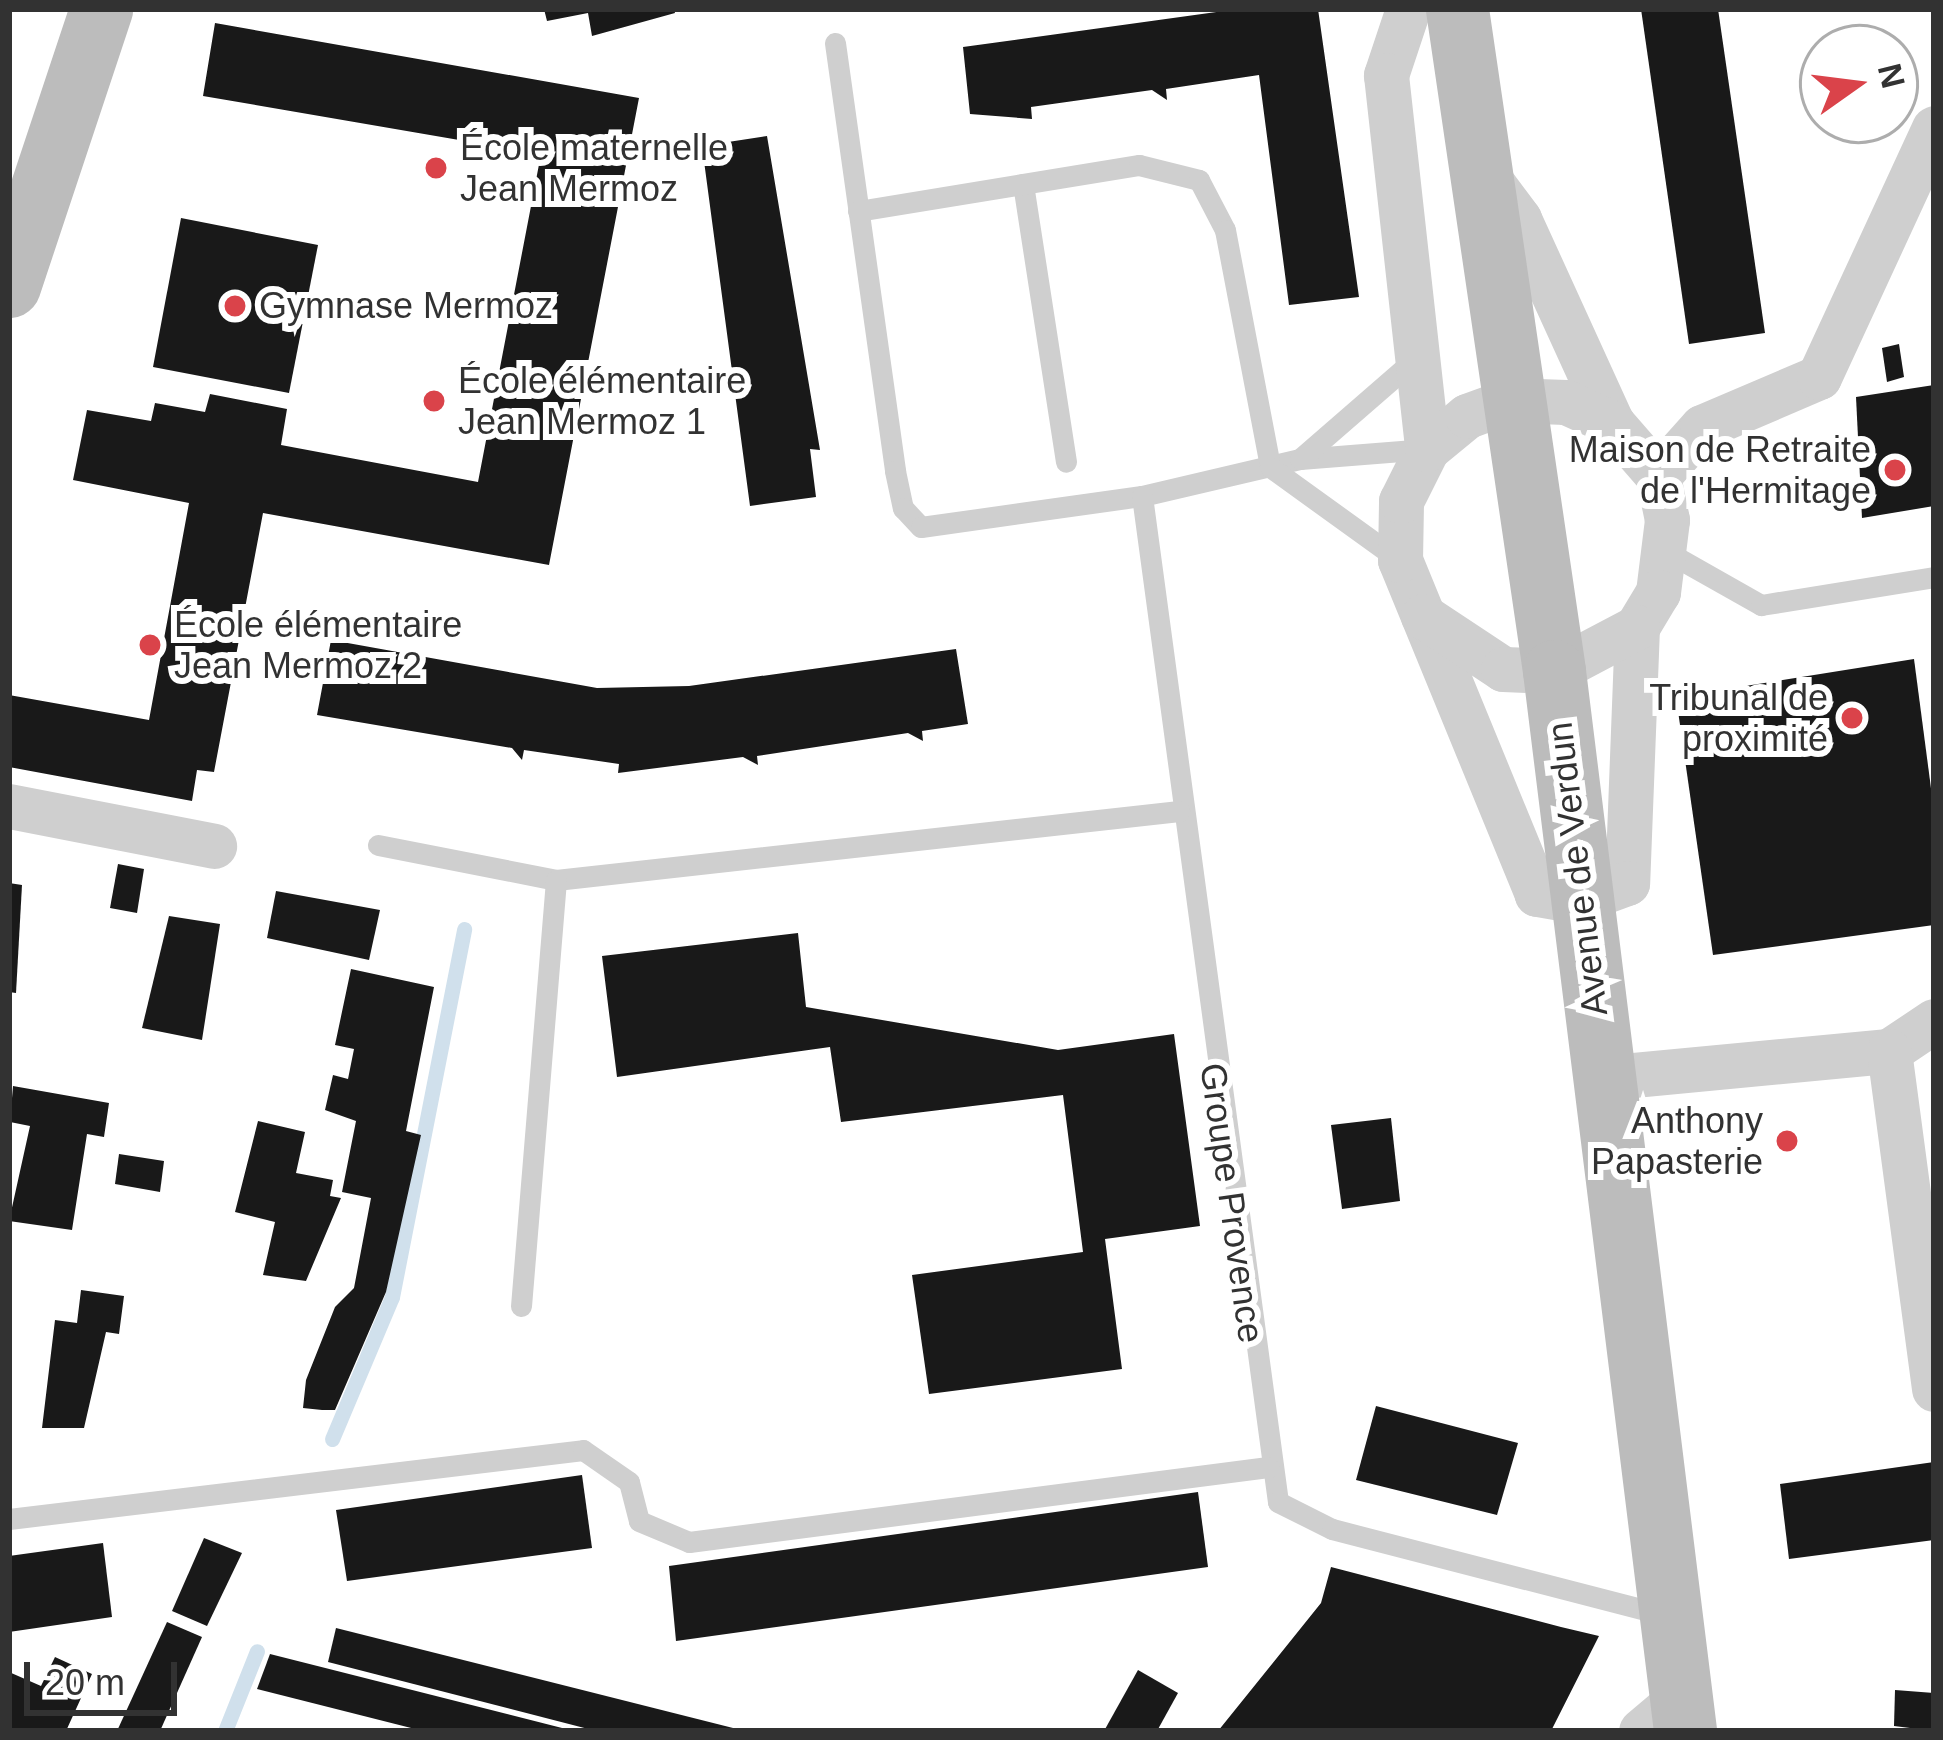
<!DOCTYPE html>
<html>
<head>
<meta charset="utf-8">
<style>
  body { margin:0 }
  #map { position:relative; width:1943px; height:1740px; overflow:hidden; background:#fff; font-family:Helvetica,sans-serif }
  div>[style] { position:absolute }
  .stream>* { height:15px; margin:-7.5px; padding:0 7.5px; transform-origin:7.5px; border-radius:7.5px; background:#d0e0ec }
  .building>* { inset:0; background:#191919 }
  .lane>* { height:21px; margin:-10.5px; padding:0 10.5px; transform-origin:10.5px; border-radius:10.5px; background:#cfcfcf }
  .street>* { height:45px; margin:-22.5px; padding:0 22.5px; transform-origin:22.5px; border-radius:22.5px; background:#cfcfcf }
  .secondary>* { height:63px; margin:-31.5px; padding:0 31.5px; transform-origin:31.5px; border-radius:31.5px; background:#bcbcbc }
  .dots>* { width:33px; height:33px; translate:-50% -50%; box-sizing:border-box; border:6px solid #fff; border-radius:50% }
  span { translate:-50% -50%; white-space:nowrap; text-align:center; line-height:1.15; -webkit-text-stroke:12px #fff; paint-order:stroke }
  .poi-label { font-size:36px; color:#323232 }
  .left { translate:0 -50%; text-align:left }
  .right { translate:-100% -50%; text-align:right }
  .street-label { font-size:36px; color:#323232 }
  .frame { position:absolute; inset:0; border:12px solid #323232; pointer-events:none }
  .north { position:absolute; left:1799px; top:24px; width:120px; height:120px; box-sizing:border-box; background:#fff; border:3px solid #adadad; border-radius:50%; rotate:76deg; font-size:33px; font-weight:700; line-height:48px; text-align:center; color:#323232 }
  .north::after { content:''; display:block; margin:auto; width:42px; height:54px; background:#da434a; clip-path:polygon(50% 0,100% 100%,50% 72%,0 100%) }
  .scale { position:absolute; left:24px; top:1662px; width:153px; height:54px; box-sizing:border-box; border:6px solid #323232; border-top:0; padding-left:15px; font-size:36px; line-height:42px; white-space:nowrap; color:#323232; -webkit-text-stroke:9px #fff; paint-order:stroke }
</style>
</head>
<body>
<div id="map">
  <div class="stream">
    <i style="left:332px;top:1439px;width:154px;rotate:-67.1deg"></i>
    <i style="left:392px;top:1297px;width:375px;rotate:-78.9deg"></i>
    <i style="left:225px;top:1731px;width:86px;rotate:-68.2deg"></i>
  </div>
  <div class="building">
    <i style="clip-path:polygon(544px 9px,674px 9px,675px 13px,592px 36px,588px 13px,547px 21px)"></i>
    <i style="clip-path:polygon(1238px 9px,1318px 9px,1359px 297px,1289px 305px,1259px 75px,1166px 89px,1167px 100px,1152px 90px,1031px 107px,1032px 119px,970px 114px,963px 47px)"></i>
    <i style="clip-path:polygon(1641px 9px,1718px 9px,1765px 333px,1689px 344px)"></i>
    <i style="clip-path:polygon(215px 23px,639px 98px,549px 565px,263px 513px,214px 772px,197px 770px,192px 801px,9px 767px,9px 695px,149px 720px,189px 503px,73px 480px,87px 410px,151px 421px,155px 403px,205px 412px,210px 394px,287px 409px,281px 445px,478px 482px,541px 154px,203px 96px)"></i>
    <i style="clip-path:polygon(767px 136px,820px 450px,810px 449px,816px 497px,750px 506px,702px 146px)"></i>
    <i style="clip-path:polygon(181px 218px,318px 245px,289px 393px,153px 367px)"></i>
    <i style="clip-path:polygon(1899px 344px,1904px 377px,1887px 382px,1882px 348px)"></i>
    <i style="clip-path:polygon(1934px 385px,1934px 506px,1862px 518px,1856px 397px)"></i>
    <i style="clip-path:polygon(331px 640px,597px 688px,689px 686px,956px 649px,968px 724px,922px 731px,923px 741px,908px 733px,757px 756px,758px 765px,743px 757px,618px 773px,619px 764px,524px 750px,522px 760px,512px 748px,317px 715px)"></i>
    <i style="clip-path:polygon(1914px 659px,1934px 811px,1934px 925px,1713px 955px,1676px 697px)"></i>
    <i style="clip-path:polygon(118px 864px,144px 869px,137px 913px,110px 908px)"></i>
    <i style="clip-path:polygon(9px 883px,22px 885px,16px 993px,9px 992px)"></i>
    <i style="clip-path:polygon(276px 891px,380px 910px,369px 960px,267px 938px)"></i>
    <i style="clip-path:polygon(169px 916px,220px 924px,202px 1040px,142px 1028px)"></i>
    <i style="clip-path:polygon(798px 933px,806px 1007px,1058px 1050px,1174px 1034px,1200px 1226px,1105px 1239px,1122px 1369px,929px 1394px,912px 1275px,1083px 1252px,1063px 1095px,841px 1122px,830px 1047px,617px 1077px,602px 956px)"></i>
    <i style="clip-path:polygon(351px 969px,434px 987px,406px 1131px,421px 1135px,386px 1292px,335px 1410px,322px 1410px,303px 1408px,306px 1380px,335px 1307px,354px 1288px,371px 1198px,342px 1192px,356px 1121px,325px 1110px,333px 1075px,348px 1079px,354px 1049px,335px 1045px)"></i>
    <i style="clip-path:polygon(13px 1086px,109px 1103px,104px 1137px,87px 1134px,72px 1230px,9px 1221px,30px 1126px,10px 1122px)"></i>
    <i style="clip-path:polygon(1391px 1118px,1400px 1201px,1342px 1209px,1331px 1125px)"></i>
    <i style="clip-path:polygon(258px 1121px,305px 1132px,296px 1173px,333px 1180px,330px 1196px,341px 1198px,306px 1281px,263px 1275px,275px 1222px,235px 1212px)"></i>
    <i style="clip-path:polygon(119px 1154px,164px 1161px,160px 1192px,115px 1184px)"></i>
    <i style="clip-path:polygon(81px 1290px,124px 1296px,119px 1334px,106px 1332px,84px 1428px,42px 1428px,55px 1320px,77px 1323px)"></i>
    <i style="clip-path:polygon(1376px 1406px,1518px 1443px,1497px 1515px,1356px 1480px)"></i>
    <i style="clip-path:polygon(1934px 1462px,1934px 1540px,1789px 1559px,1780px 1484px)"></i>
    <i style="clip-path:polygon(582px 1475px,592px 1548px,347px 1581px,336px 1510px)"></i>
    <i style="clip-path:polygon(1198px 1492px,1208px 1567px,676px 1641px,669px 1566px)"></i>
    <i style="clip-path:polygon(204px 1538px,242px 1553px,207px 1626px,172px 1611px)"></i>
    <i style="clip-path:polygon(103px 1543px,112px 1617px,9px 1632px,9px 1556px)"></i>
    <i style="clip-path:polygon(1331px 1567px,1561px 1627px,1599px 1636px,1551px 1731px,1218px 1731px,1321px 1603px)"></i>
    <i style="clip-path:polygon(167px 1622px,202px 1637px,160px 1731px,117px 1731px)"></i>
    <i style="clip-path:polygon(336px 1628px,737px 1729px,737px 1731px,596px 1731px,328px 1662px)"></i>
    <i style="clip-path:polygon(270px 1654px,566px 1729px,565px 1731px,423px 1731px,257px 1689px)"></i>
    <i style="clip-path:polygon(55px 1657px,92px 1674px,66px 1731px,9px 1731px,9px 1672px,41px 1686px)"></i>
    <i style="clip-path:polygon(1138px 1670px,1178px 1693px,1157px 1731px,1104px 1731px)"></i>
    <i style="clip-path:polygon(1895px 1690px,1934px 1693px,1934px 1731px,1894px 1726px)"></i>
  </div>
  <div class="lane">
    <i style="left:835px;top:43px;width:432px;rotate:82deg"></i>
    <i style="left:895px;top:471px;width:38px;rotate:78deg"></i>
    <i style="left:903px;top:508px;width:26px;rotate:47deg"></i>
    <i style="left:921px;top:527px;width:223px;rotate:-8deg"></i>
    <i style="left:1142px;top:496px;width:162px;rotate:-13.2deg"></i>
    <i style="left:1300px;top:459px;width:127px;rotate:-4.5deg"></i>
    <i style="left:1023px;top:184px;width:281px;rotate:81.2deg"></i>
    <i style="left:858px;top:211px;width:285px;rotate:-9.3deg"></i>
    <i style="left:1139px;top:165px;width:62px;rotate:14deg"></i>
    <i style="left:1199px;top:180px;width:56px;rotate:62.5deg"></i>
    <i style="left:1225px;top:230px;width:241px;rotate:79.2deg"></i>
    <i style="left:1270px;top:467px;width:159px;rotate:35.8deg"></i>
    <i style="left:1300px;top:459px;width:154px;rotate:-41deg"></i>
    <i style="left:1142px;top:496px;width:1015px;rotate:82.3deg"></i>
    <i style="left:1278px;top:1502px;width:60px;rotate:26.6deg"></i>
    <i style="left:1332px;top:1529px;width:343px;rotate:14.5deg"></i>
    <i style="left:1669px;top:553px;width:106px;rotate:29.5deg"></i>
    <i style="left:1761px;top:605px;width:175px;rotate:-9.2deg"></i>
    <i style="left:378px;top:845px;width:181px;rotate:11.1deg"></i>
    <i style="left:556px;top:880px;width:627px;rotate:-6.32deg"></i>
    <i style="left:521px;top:1306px;width:427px;rotate:-85.3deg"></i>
    <i style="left:9px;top:1519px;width:578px;rotate:-6.85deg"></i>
    <i style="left:583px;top:1450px;width:56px;rotate:34.8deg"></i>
    <i style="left:629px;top:1482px;width:40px;rotate:75.6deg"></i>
    <i style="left:639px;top:1521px;width:54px;rotate:22.8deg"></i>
    <i style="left:689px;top:1542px;width:584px;rotate:-7.38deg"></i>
  </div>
  <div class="street">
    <i style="left:1408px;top:9px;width:70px;rotate:108.4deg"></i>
    <i style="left:1386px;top:75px;width:376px;rotate:83.7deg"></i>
    <i style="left:1484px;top:172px;width:59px;rotate:53.3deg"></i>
    <i style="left:1519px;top:219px;width:224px;rotate:65.5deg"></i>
    <i style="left:1612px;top:423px;width:70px;rotate:49deg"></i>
    <i style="left:1658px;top:476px;width:45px;rotate:78.4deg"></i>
    <i style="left:1667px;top:520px;width:73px;rotate:97.1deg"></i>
    <i style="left:1658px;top:592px;width:41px;rotate:121deg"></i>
    <i style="left:1637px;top:627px;width:256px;rotate:92.2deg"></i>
    <i style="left:1627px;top:883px;width:52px;rotate:159.8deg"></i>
    <i style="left:1578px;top:901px;width:42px;rotate:-170.3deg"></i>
    <i style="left:1537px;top:894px;width:361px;rotate:-112.3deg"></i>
    <i style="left:1400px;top:560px;width:59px;rotate:-89deg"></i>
    <i style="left:1401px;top:501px;width:58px;rotate:-63.4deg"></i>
    <i style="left:1427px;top:449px;width:52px;rotate:-39.5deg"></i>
    <i style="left:1467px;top:416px;width:47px;rotate:-20deg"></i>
    <i style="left:1511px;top:400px;width:55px;rotate:2.1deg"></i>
    <i style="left:1566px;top:402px;width:51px;rotate:24.5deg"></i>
    <i style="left:1658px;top:476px;width:66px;rotate:-48.1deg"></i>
    <i style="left:1702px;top:427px;width:127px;rotate:-23.1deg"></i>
    <i style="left:1819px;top:377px;width:274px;rotate:-65.2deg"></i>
    <i style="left:1423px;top:616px;width:96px;rotate:33.5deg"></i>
    <i style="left:1503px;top:669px;width:51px;rotate:2.2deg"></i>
    <i style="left:1554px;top:671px;width:94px;rotate:-27.9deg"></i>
    <i style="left:9px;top:806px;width:209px;rotate:11deg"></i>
    <i style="left:1889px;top:1051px;width:54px;rotate:-33.7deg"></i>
    <i style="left:1602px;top:1078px;width:288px;rotate:-5.4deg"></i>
    <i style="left:1889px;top:1051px;width:341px;rotate:82.4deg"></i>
    <i style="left:1641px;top:1731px;width:52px;rotate:-40.4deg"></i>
  </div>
  <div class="secondary">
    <i style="left:1457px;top:9px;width:669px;rotate:81.66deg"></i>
    <i style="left:1554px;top:671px;width:1068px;rotate:82.95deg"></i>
    <i style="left:9px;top:286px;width:292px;rotate:-71.6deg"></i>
  </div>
  <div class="dots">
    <i style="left:436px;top:168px;background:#da434a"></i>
    <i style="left:235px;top:306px;background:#da434a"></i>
    <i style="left:434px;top:401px;background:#da434a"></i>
    <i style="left:1895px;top:470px;background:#da434a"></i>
    <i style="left:150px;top:645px;background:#da434a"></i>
    <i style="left:1852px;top:718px;background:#da434a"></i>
    <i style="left:1787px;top:1141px;background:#da434a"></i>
  </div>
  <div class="poi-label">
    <span class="left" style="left:460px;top:168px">École maternelle<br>Jean Mermoz</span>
    <span class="left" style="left:259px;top:306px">Gymnase Mermoz</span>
    <span class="left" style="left:458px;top:401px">École élémentaire<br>Jean Mermoz 1</span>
    <span class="right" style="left:1871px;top:470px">Maison de Retraite<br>de l'Hermitage</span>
    <span class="left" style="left:174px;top:645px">École élémentaire<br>Jean Mermoz 2</span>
    <span class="right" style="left:1828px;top:718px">Tribunal de<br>proximité</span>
    <span class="right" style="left:1763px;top:1141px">Anthony<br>Papasterie</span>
  </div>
  <div class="street-label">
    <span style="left:1577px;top:869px;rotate:-97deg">Avenue de Verdun</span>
    <span style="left:1232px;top:1203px;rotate:82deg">Groupe Provence</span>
  </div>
  <div class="frame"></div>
  <div class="north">N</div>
  <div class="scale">20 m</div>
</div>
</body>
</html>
